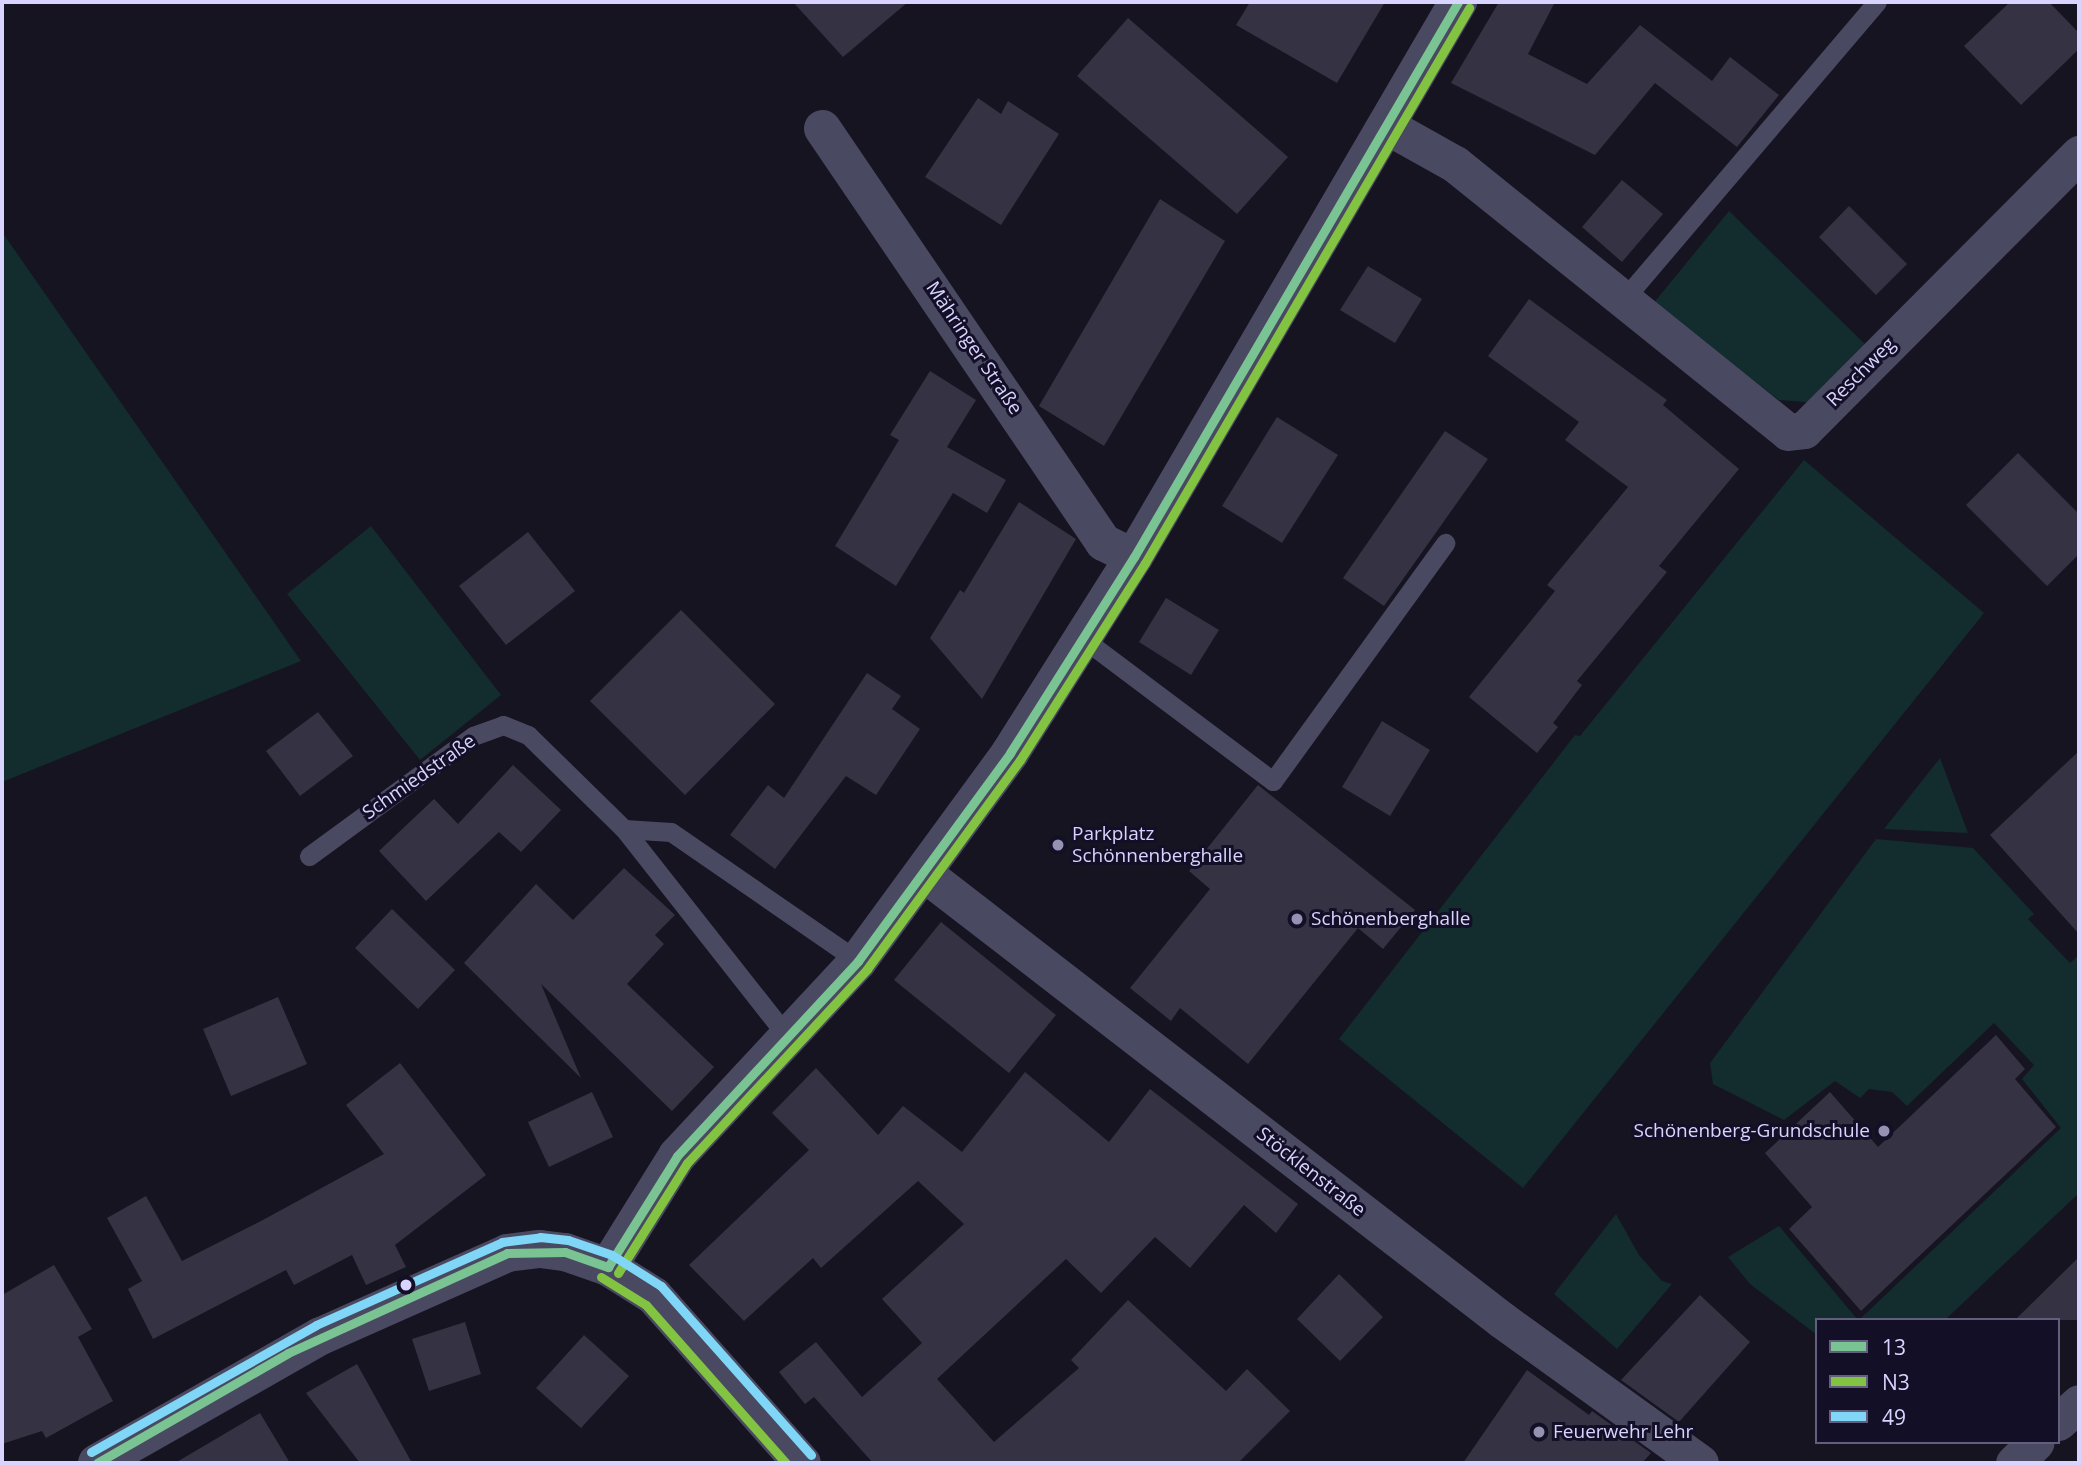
<!DOCTYPE html>
<html>
<head>
<meta charset="utf-8">
<style>
  body { margin:0 }
  #map { position:relative; width:2081px; height:1465px; overflow:hidden; background:#161421; font-family:"Open Sans",sans-serif }
  div>[style] { position:absolute }
  .green>* { inset:0; background:#132c2d }
  .building>* { inset:0; background:#343243 }
  .service>* { height:19px; margin:-9.5px; padding:0 9.5px; transform-origin:9.5px; border-radius:9.5px; background:#4a4962 }
  .minor>* { height:37px; margin:-18.5px; padding:0 18.5px; transform-origin:18.5px; border-radius:18.5px; background:#4a4962 }
  .tertiary>* { height:38px; margin:-19px; padding:0 19px; transform-origin:19px; border-radius:19px; background:#4a4962 }
  .bus-1>* { height:9px; margin:-4.5px; padding:0 4.5px; transform-origin:4.5px; border-radius:4.5px; background:#7ac493 }
  .bus-2>* { height:9px; margin:-4.5px; padding:0 4.5px; transform-origin:4.5px; border-radius:4.5px; background:#82c341 }
  .bus-3>* { height:9px; margin:-4.5px; padding:0 4.5px; transform-origin:4.5px; border-radius:4.5px; background:#80d6f7 }
  .dots>* { width:19px; height:19px; translate:-50% -50%; box-sizing:border-box; border:4px solid #130f26; border-radius:50% }
  span { translate:-50% -50%; white-space:nowrap; text-align:center; line-height:1.15; -webkit-text-stroke:6px #130f26; paint-order:stroke }
  .street-label { font-size:19px; color:#d9d4ff }
  .poi-label { font-size:19px; color:#d9d4ff }
  .left { translate:0 -50%; text-align:left }
  .right { translate:-100% -50%; text-align:right }
  .frame { position:absolute; inset:0; border:4px solid #d9d4ff; pointer-events:none }
  .legend { position:absolute; left:1815px; top:1318px; width:245px; height:126px; box-sizing:border-box; background:#130f26; border:2px solid #625e7d; margin:0; padding:9px 12px; list-style:none; font-size:21px; color:#d9d4ff }
  .legend li { display:flex; align-items:center; gap:14px; height:35px }
  .legend b { width:35px; border:2px solid #625e7d }
</style>
</head>
<body>
<div id="map">
  <div class="green">
    <i style="clip-path:polygon(1729px 211px,1869px 348px,1817px 403px,1779px 400px,1652px 305px)"></i>
    <i style="clip-path:polygon(2px 232px,301px 661px,2px 782px)"></i>
    <i style="clip-path:polygon(1804px 460px,1984px 613px,1523px 1188px,1339px 1039px,1575px 735px,1580px 736px)"></i>
    <i style="clip-path:polygon(371px 526px,501px 695px,420px 760px,287px 594px)"></i>
    <i style="clip-path:polygon(1940px 758px,1968px 833px,1884px 829px)"></i>
    <i style="clip-path:polygon(1876px 839px,1973px 848px,2034px 914px,2028px 919px,2070px 963px,2079px 955px,2079px 1193px,1945px 1320px,1859px 1320px,2061px 1128px,2022px 1079px,2034px 1065px,1994px 1023px,1907px 1106px,1892px 1092px,1869px 1089px,1860px 1098px,1835px 1081px,1784px 1120px,1713px 1084px,1710px 1063px)"></i>
    <i style="clip-path:polygon(1616px 1214px,1639px 1255px,1662px 1281px,1672px 1284px,1617px 1349px,1554px 1294px)"></i>
    <i style="clip-path:polygon(1779px 1226px,1858px 1320px,1817px 1320px,1817px 1335px,1750px 1284px,1728px 1257px)"></i>
  </div>
  <div class="building">
    <i style="clip-path:polygon(793px 2px,908px 2px,843px 57px)"></i>
    <i style="clip-path:polygon(1250px 2px,1385px 2px,1337px 83px,1236px 25px)"></i>
    <i style="clip-path:polygon(1499px 2px,1555px 2px,1528px 54px,1587px 84px,1640px 25px,1712px 81px,1730px 57px,1779px 95px,1737px 147px,1655px 83px,1595px 155px,1451px 83px)"></i>
    <i style="clip-path:polygon(2010px 2px,2049px 2px,2079px 33px,2079px 49px,2021px 105px,1964px 46px)"></i>
    <i style="clip-path:polygon(1128px 18px,1288px 157px,1237px 214px,1077px 76px)"></i>
    <i style="clip-path:polygon(978px 98px,1001px 114px,1008px 101px,1059px 134px,1001px 225px,925px 177px)"></i>
    <i style="clip-path:polygon(1622px 180px,1663px 214px,1622px 262px,1582px 227px)"></i>
    <i style="clip-path:polygon(1160px 199px,1225px 241px,1104px 446px,1039px 406px)"></i>
    <i style="clip-path:polygon(1849px 206px,1907px 264px,1876px 295px,1819px 237px)"></i>
    <i style="clip-path:polygon(1368px 266px,1422px 299px,1395px 343px,1340px 310px)"></i>
    <i style="clip-path:polygon(1529px 299px,1667px 400px,1663px 405px,1739px 469px,1659px 566px,1667px 572px,1577px 681px,1582px 685px,1553px 723px,1558px 727px,1537px 753px,1469px 697px,1555px 591px,1547px 585px,1628px 487px,1565px 440px,1579px 422px,1488px 356px)"></i>
    <i style="clip-path:polygon(930px 371px,976px 400px,947px 447px,1006px 480px,987px 513px,953px 493px,896px 586px,835px 546px,899px 440px,890px 435px)"></i>
    <i style="clip-path:polygon(1277px 417px,1338px 455px,1282px 543px,1222px 506px)"></i>
    <i style="clip-path:polygon(1445px 431px,1488px 459px,1384px 606px,1343px 578px)"></i>
    <i style="clip-path:polygon(2018px 453px,2079px 514px,2079px 554px,2047px 586px,1966px 505px)"></i>
    <i style="clip-path:polygon(1019px 502px,1076px 539px,982px 699px,930px 638px,960px 590px,964px 593px)"></i>
    <i style="clip-path:polygon(528px 532px,575px 591px,506px 645px,459px 586px)"></i>
    <i style="clip-path:polygon(1166px 598px,1219px 630px,1191px 675px,1139px 642px)"></i>
    <i style="clip-path:polygon(681px 610px,775px 704px,685px 795px,590px 701px)"></i>
    <i style="clip-path:polygon(867px 673px,901px 696px,892px 709px,920px 729px,876px 795px,846px 776px,775px 869px,730px 835px,768px 785px,784px 798px)"></i>
    <i style="clip-path:polygon(318px 712px,353px 756px,300px 796px,266px 751px)"></i>
    <i style="clip-path:polygon(1382px 721px,1430px 750px,1390px 816px,1342px 787px)"></i>
    <i style="clip-path:polygon(2079px 751px,2079px 934px,1990px 835px)"></i>
    <i style="clip-path:polygon(513px 765px,561px 810px,521px 852px,499px 832px,426px 901px,379px 851px,434px 799px,458px 824px)"></i>
    <i style="clip-path:polygon(1258px 785px,1415px 910px,1383px 949px,1358px 928px,1248px 1064px,1180px 1008px,1171px 1021px,1130px 988px,1210px 889px,1189px 871px)"></i>
    <i style="clip-path:polygon(624px 868px,675px 915px,655px 935px,664px 944px,627px 984px,714px 1067px,672px 1111px,541px 984px,581px 1078px,464px 963px,536px 884px,573px 920px)"></i>
    <i style="clip-path:polygon(392px 909px,455px 970px,418px 1009px,355px 948px)"></i>
    <i style="clip-path:polygon(941px 922px,1056px 1015px,1009px 1073px,894px 980px)"></i>
    <i style="clip-path:polygon(278px 997px,307px 1064px,231px 1096px,203px 1029px)"></i>
    <i style="clip-path:polygon(1996px 1035px,2025px 1069px,2015px 1079px,2056px 1127px,1861px 1311px,1789px 1229px,1812px 1207px,1765px 1153px,1830px 1092px,1878px 1147px)"></i>
    <i style="clip-path:polygon(400px 1063px,486px 1175px,395px 1245px,406px 1267px,366px 1285px,352px 1255px,294px 1285px,286px 1270px,153px 1339px,128px 1289px,142px 1281px,107px 1218px,146px 1196px,182px 1261px,261px 1221px,384px 1154px,346px 1105px)"></i>
    <i style="clip-path:polygon(816px 1068px,878px 1135px,903px 1106px,962px 1152px,1025px 1072px,1109px 1142px,1150px 1089px,1298px 1204px,1276px 1233px,1244px 1205px,1190px 1268px,1155px 1237px,1101px 1293px,1066px 1259px,937px 1379px,994px 1442px,1079px 1368px,1071px 1360px,1128px 1300px,1226px 1391px,1247px 1369px,1290px 1411px,1238px 1463px,873px 1463px,814px 1397px,805px 1404px,779px 1372px,816px 1342px,862px 1397px,922px 1343px,882px 1299px,964px 1224px,918px 1181px,821px 1268px,813px 1258px,744px 1321px,689px 1265px,809px 1150px,772px 1113px)"></i>
    <i style="clip-path:polygon(592px 1092px,613px 1137px,549px 1167px,528px 1122px)"></i>
    <i style="clip-path:polygon(2079px 1257px,2079px 1320px,2015px 1320px)"></i>
    <i style="clip-path:polygon(54px 1265px,92px 1329px,78px 1337px,113px 1401px,46px 1438px,42px 1431px,2px 1444px,2px 1295px)"></i>
    <i style="clip-path:polygon(1339px 1274px,1383px 1317px,1340px 1361px,1297px 1319px)"></i>
    <i style="clip-path:polygon(1700px 1295px,1750px 1342px,1679px 1422px,1621px 1380px)"></i>
    <i style="clip-path:polygon(465px 1322px,481px 1374px,429px 1391px,412px 1339px)"></i>
    <i style="clip-path:polygon(584px 1335px,629px 1376px,581px 1428px,536px 1388px)"></i>
    <i style="clip-path:polygon(357px 1364px,412px 1463px,360px 1463px,306px 1393px)"></i>
    <i style="clip-path:polygon(1527px 1370px,1589px 1415px,1592px 1411px,1651px 1453px,1642px 1463px,1463px 1463px)"></i>
    <i style="clip-path:polygon(260px 1413px,290px 1463px,175px 1463px)"></i>
  </div>
  <div class="service">
    <i style="left:1624px;top:299px;width:390px;rotate:-49.6deg"></i>
    <i style="left:1085px;top:640px;width:235px;rotate:36.9deg"></i>
    <i style="left:1273px;top:781px;width:294px;rotate:-54.1deg"></i>
    <i style="left:624px;top:829px;width:47px;rotate:3.7deg"></i>
    <i style="left:671px;top:832px;width:227px;rotate:34.6deg"></i>
    <i style="left:309px;top:856px;width:203px;rotate:-36.2deg"></i>
    <i style="left:473px;top:736px;width:32px;rotate:-20deg"></i>
    <i style="left:503px;top:725px;width:27px;rotate:22deg"></i>
    <i style="left:528px;top:735px;width:134px;rotate:44.4deg"></i>
    <i style="left:624px;top:829px;width:267px;rotate:51.8deg"></i>
  </div>
  <div class="minor">
    <i style="left:1387px;top:126px;width:78px;rotate:29.2deg"></i>
    <i style="left:1455px;top:164px;width:427px;rotate:38.8deg"></i>
    <i style="left:1788px;top:432px;width:16px;rotate:-7deg"></i>
    <i style="left:1804px;top:430px;width:390px;rotate:-45.1deg"></i>
    <i style="left:822px;top:128px;width:500px;rotate:55.83deg"></i>
    <i style="left:1103px;top:542px;width:34px;rotate:26deg"></i>
    <i style="left:925px;top:874px;width:729px;rotate:37.7deg"></i>
    <i style="left:1502px;top:1320px;width:244px;rotate:35.8deg"></i>
    <i style="left:2058px;top:1422px;width:28px;rotate:-42deg"></i>
    <i style="left:2014px;top:1463px;width:30px;rotate:-44deg"></i>
  </div>
  <div class="tertiary">
    <i style="left:608px;top:1267px;width:131px;rotate:-58.1deg"></i>
    <i style="left:677px;top:1156px;width:266px;rotate:-47.1deg"></i>
    <i style="left:858px;top:961px;width:258px;rotate:-53.8deg"></i>
    <i style="left:1010px;top:753px;width:232px;rotate:-57.7deg"></i>
    <i style="left:1134px;top:557px;width:643px;rotate:-59.72deg"></i>
    <i style="left:97px;top:1463px;width:257px;rotate:-29.6deg"></i>
    <i style="left:321px;top:1336px;width:204px;rotate:-24deg"></i>
    <i style="left:507px;top:1253px;width:33px;rotate:-7deg"></i>
    <i style="left:540px;top:1249px;width:25px;rotate:7deg"></i>
    <i style="left:565px;top:1252px;width:46px;rotate:19.2deg"></i>
    <i style="left:608px;top:1267px;width:54px;rotate:32.2deg"></i>
    <i style="left:654px;top:1296px;width:223px;rotate:48.5deg"></i>
  </div>
  <div class="bus-1">
    <i style="left:608px;top:1267px;width:131px;rotate:-58.1deg"></i>
    <i style="left:677px;top:1156px;width:266px;rotate:-47.1deg"></i>
    <i style="left:858px;top:961px;width:258px;rotate:-53.8deg"></i>
    <i style="left:1010px;top:753px;width:232px;rotate:-57.7deg"></i>
    <i style="left:1134px;top:557px;width:643px;rotate:-59.72deg"></i>
    <i style="left:97px;top:1463px;width:220px;rotate:-29.9deg"></i>
    <i style="left:288px;top:1353px;width:241px;rotate:-24.5deg"></i>
    <i style="left:507px;top:1253px;width:58px;rotate:-1deg"></i>
    <i style="left:565px;top:1252px;width:46px;rotate:19.2deg"></i>
  </div>
  <div class="bus-2">
    <i style="left:618px;top:1273px;width:130px;rotate:-57.9deg"></i>
    <i style="left:687px;top:1163px;width:265px;rotate:-47.1deg"></i>
    <i style="left:867px;top:969px;width:259px;rotate:-53.8deg"></i>
    <i style="left:1020px;top:760px;width:233px;rotate:-57.6deg"></i>
    <i style="left:1145px;top:563px;width:643px;rotate:-59.72deg"></i>
    <i style="left:601px;top:1277px;width:53px;rotate:31.9deg"></i>
    <i style="left:646px;top:1305px;width:211px;rotate:48.5deg"></i>
  </div>
  <div class="bus-3">
    <i style="left:91px;top:1452px;width:258px;rotate:-29.4deg"></i>
    <i style="left:316px;top:1325px;width:204px;rotate:-24deg"></i>
    <i style="left:502px;top:1242px;width:38px;rotate:-7deg"></i>
    <i style="left:540px;top:1237px;width:28px;rotate:6deg"></i>
    <i style="left:568px;top:1240px;width:46px;rotate:18.8deg"></i>
    <i style="left:612px;top:1255px;width:58px;rotate:32.3deg"></i>
    <i style="left:661px;top:1286px;width:226px;rotate:48.4deg"></i>
  </div>
  <div class="dots">
    <i style="left:1058px;top:845px;background:#9591b1"></i>
    <i style="left:1297px;top:919px;background:#9591b1"></i>
    <i style="left:1884px;top:1131px;background:#9591b1"></i>
    <i style="left:406px;top:1285px;background:#d9d4ff"></i>
    <i style="left:1539px;top:1432px;background:#9591b1"></i>
  </div>
  <div class="street-label">
    <span style="left:974px;top:348px;rotate:56deg">Mähringer Straße</span>
    <span style="left:1861px;top:372px;rotate:-45deg">Reschweg</span>
    <span style="left:419px;top:777px;rotate:-35deg">Schmiedstraße</span>
    <span style="left:1311px;top:1172px;rotate:38deg">Stöcklenstraße</span>
  </div>
  <div class="poi-label">
    <span class="left" style="left:1072px;top:845px">Parkplatz<br>Schönnenberghalle</span>
    <span class="left" style="left:1311px;top:919px">Schönenberghalle</span>
    <span class="right" style="left:1870px;top:1131px">Schönenberg-Grundschule</span>
    <span class="left" style="left:1553px;top:1432px">Feuerwehr Lehr</span>
  </div>
  <div class="frame"></div>
  <ul class="legend">
  <li><b style="height:9px;background:#7ac493"></b>13</li>
  <li><b style="height:9px;background:#82c341"></b>N3</li>
  <li><b style="height:9px;background:#80d6f7"></b>49</li>
  </ul>
</div>
</body>
</html>
